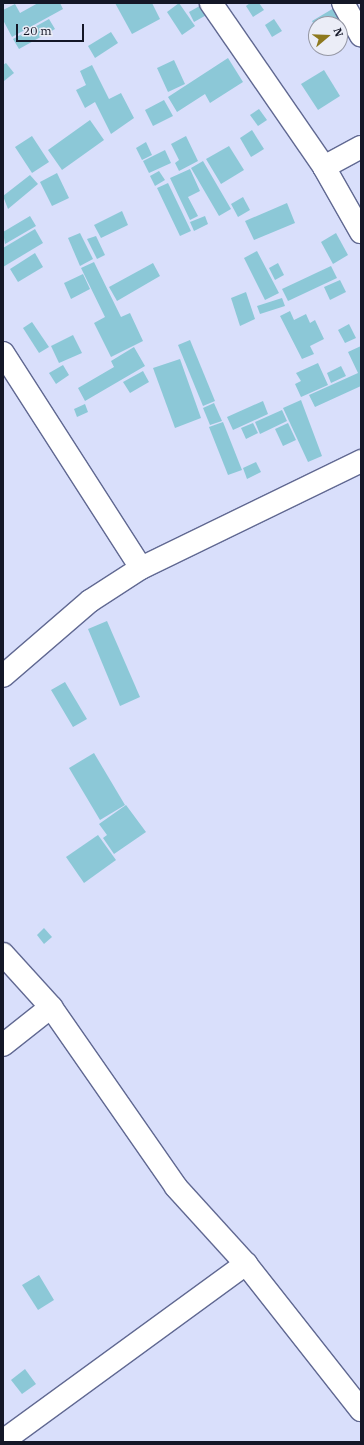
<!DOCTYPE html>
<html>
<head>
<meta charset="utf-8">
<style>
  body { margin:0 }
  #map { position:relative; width:364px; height:1445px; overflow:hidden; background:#d9dffb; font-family:"IBM Plex Serif",serif }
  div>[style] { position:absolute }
  .building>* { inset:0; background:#8cc8d7 }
  .roads { filter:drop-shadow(1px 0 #616992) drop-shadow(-1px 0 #616992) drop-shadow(0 1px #616992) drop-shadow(0 -1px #616992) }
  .minor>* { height:22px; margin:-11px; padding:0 11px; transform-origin:11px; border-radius:11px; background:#fff }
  span { translate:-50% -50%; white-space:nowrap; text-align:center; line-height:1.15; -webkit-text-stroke:3px #ebedf7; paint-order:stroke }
  .frame { position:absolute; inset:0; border:4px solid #141727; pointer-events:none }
  .north { position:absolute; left:308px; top:16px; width:40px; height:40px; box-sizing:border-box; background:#ebedf7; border:1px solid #9597a4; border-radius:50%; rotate:71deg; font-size:11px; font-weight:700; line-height:16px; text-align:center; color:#141727 }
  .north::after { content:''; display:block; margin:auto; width:14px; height:18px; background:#8e791e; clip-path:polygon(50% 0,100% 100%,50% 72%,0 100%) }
  .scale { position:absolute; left:16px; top:24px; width:68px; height:18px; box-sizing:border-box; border:2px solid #141727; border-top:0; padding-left:5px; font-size:12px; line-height:14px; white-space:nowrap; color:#141727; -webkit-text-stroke:3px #ebedf7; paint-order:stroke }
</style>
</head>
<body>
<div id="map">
  <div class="building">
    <i style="clip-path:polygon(38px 3px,60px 3px,63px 9px,12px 37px,3px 20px,3px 10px,15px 4px,20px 13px)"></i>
    <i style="clip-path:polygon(115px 3px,152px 3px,160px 19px,132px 34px)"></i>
    <i style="clip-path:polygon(179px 3px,195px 26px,182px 35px,167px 12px)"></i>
    <i style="clip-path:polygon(205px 3px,210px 13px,194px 22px,189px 12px)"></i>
    <i style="clip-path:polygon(250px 3px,259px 3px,264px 10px,253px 17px,246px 6px)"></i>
    <i style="clip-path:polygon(334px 8px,342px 23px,316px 24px,316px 29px,312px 21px)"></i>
    <i style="clip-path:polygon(49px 19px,55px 29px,19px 49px,13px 39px)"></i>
    <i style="clip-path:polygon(274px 19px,282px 31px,272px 37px,265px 25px)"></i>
    <i style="clip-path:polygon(111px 32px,118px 43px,95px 58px,88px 46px)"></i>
    <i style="clip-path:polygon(228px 58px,243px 82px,210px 103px,205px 94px,177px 112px,168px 97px)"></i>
    <i style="clip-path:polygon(174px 60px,185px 84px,168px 92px,157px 68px)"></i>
    <i style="clip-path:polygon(6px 63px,14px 73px,4px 81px,3px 65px)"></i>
    <i style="clip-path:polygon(92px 65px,109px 99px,121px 93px,134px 118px,111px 134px,95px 102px,85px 108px,76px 90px,86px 85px,80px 71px)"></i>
    <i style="clip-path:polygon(324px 70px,340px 96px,318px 110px,301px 84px)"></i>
    <i style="clip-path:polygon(164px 100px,173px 116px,153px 126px,145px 110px)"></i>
    <i style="clip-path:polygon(259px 109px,267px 120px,258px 126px,250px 115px)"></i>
    <i style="clip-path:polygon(90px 120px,104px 140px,62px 170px,48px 150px)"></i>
    <i style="clip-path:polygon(252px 130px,264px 149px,251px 157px,240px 138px)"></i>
    <i style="clip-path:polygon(32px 136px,49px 162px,32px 173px,15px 147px)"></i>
    <i style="clip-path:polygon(186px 136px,198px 161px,179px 171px,175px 163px,179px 160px,171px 144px)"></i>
    <i style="clip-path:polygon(146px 142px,152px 155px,142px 160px,136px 148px)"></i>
    <i style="clip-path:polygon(229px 146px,244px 170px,221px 184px,206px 159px)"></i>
    <i style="clip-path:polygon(165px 150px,171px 163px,149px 173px,143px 161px)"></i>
    <i style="clip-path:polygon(203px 161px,231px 209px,219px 216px,191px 168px)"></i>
    <i style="clip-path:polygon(190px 169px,200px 191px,188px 197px,198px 216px,190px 220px,170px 178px)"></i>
    <i style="clip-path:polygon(159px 171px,165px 180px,155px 186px,150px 176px)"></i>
    <i style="clip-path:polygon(57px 173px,69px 198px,52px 206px,40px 182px)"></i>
    <i style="clip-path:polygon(30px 175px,38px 184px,8px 209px,3px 196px)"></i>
    <i style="clip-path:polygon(168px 183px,191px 231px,180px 236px,157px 188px)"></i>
    <i style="clip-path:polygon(243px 197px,250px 210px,238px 217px,231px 204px)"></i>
    <i style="clip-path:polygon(287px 203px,295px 223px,254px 240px,245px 221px)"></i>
    <i style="clip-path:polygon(122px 211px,128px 225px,101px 238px,94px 225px)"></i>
    <i style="clip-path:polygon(30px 216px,36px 226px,5px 244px,3px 232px)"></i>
    <i style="clip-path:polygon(205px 216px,208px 224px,194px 231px,190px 222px)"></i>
    <i style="clip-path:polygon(35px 229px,43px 243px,3px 267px,3px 248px)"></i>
    <i style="clip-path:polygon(80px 233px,93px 259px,80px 266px,68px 238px)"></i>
    <i style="clip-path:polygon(336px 233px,348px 255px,333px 264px,321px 242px)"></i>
    <i style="clip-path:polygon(96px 236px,105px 255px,97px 259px,87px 239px)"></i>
    <i style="clip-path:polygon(257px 251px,279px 293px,265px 300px,244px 258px)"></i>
    <i style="clip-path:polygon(35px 253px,43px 267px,18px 282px,10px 269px)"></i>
    <i style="clip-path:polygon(94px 262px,121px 317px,130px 313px,143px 341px,111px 357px,94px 323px,105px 317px,81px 268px)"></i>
    <i style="clip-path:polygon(153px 263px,160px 276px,117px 301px,109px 287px)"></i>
    <i style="clip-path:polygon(278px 263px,284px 275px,275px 280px,269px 268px)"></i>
    <i style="clip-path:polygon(331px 266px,337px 278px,288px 301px,282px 289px)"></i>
    <i style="clip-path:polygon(83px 274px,90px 289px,71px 299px,64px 283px)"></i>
    <i style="clip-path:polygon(340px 280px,346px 292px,330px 300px,324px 287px)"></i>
    <i style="clip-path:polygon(246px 292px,255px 319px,240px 326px,231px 298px)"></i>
    <i style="clip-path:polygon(282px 298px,285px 306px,260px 314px,257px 306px)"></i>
    <i style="clip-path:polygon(290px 311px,294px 320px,306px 314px,310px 323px,315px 320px,324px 339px,310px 346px,314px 354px,302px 359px,280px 316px)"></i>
    <i style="clip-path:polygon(32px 322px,49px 347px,39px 353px,23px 328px)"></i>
    <i style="clip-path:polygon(349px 324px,356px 338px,345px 343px,338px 330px)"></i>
    <i style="clip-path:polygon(73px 335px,82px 353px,59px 363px,51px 346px)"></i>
    <i style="clip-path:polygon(190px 340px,215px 401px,203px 406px,178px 345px)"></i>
    <i style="clip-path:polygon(361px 346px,361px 386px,315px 407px,309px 395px,358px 373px,348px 352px)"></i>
    <i style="clip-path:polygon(134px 347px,145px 366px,85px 401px,78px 388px,114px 367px,111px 361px)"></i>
    <i style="clip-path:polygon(180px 359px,201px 418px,175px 428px,153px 368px)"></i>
    <i style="clip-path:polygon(318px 363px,328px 385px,301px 397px,295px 384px,301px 381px,296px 373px)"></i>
    <i style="clip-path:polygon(63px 365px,69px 375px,56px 384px,49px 373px)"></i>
    <i style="clip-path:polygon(341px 366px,346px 376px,331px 383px,327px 373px)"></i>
    <i style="clip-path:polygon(143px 371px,149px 382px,130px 393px,123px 382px)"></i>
    <i style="clip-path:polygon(301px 400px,322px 456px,308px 462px,283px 408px)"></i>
    <i style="clip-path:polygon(263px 401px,268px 414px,233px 430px,227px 417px)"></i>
    <i style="clip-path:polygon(214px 403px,222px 421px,210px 425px,203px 408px)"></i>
    <i style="clip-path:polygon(85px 404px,88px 412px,77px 417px,74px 409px)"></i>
    <i style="clip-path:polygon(282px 410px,287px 421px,260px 434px,255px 422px)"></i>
    <i style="clip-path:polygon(223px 422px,242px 470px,228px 475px,209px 427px)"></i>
    <i style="clip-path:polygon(253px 423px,258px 433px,246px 439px,241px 428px)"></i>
    <i style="clip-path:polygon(288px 423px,296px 440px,283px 446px,275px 429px)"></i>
    <i style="clip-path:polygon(256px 462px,261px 472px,247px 479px,243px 468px)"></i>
    <i style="clip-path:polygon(107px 621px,140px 697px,120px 706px,88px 629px)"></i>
    <i style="clip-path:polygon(65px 682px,87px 719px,73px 727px,51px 690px)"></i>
    <i style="clip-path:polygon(94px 753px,125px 805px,100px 820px,69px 768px)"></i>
    <i style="clip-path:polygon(126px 805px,146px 832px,114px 854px,103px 838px,107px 835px,99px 824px)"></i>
    <i style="clip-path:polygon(98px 835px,116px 860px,84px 883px,66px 857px)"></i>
    <i style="clip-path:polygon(44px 928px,52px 937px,44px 944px,37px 935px)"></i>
    <i style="clip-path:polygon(39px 1275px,54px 1300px,38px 1310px,22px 1285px)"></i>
    <i style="clip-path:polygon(25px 1369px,36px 1384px,22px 1394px,11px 1380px)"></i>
  </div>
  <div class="roads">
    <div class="minor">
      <i style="left:211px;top:3px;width:199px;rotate:55.4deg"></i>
      <i style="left:324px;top:167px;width:75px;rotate:60.4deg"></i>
      <i style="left:343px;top:3px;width:37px;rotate:61deg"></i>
      <i style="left:324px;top:167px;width:42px;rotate:-28.4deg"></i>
      <i style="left:3px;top:353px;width:255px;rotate:57.3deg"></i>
      <i style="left:3px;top:676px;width:115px;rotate:-40.8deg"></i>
      <i style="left:90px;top:601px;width:61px;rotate:-32.9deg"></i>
      <i style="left:141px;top:568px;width:245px;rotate:-25.9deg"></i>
      <i style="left:3px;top:954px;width:72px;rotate:47.8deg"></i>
      <i style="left:51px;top:1007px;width:219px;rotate:55.2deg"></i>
      <i style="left:176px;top:1187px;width:104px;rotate:47.7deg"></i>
      <i style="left:246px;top:1264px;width:186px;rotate:51.8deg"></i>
      <i style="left:3px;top:1045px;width:61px;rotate:-38.4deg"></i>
      <i style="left:3px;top:1441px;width:301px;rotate:-36.1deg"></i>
    </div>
  </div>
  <div class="frame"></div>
  <div class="north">N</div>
  <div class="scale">20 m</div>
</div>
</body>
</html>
